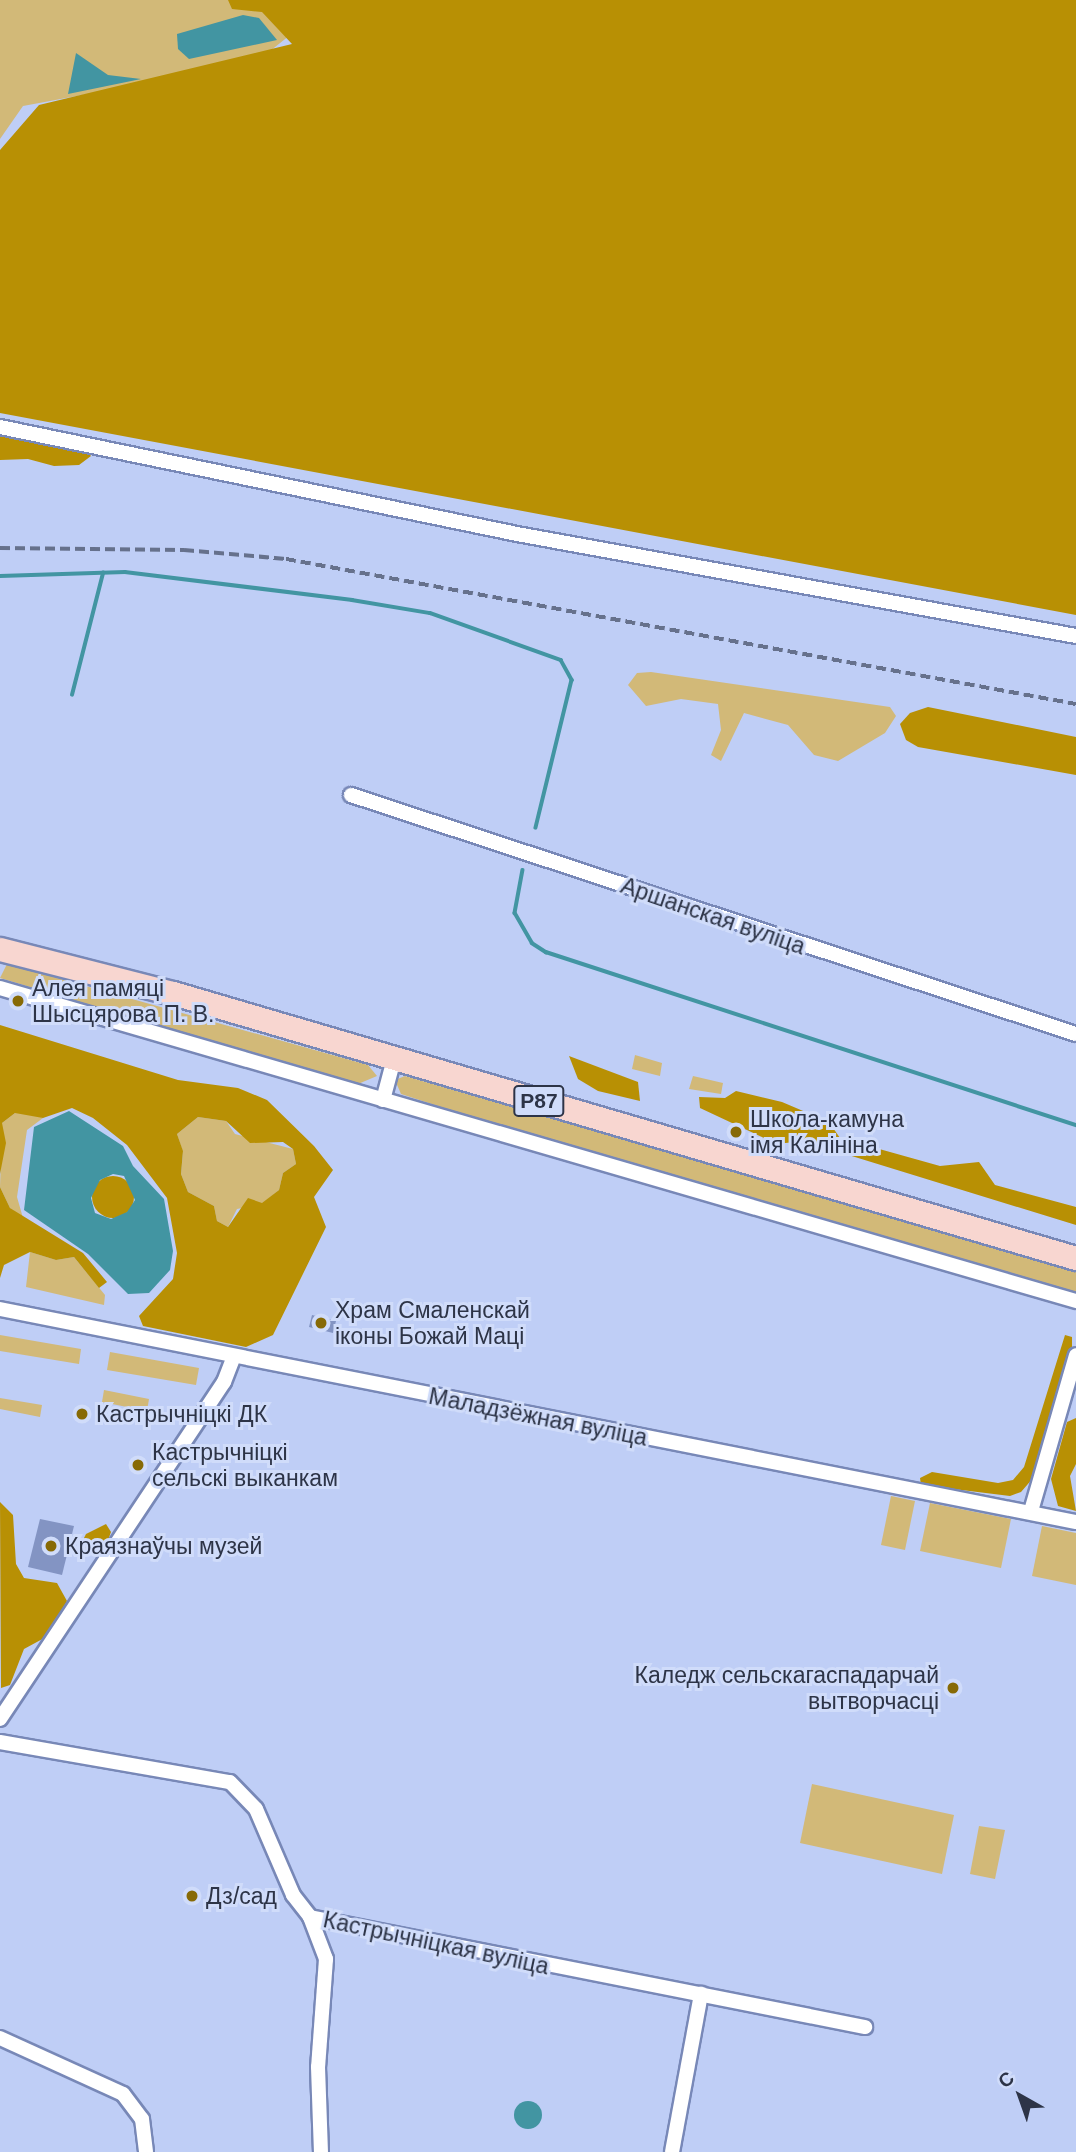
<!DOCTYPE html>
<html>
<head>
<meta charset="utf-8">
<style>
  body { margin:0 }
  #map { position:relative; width:1076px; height:2152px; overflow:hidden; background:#bfcef6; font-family:Helvetica,sans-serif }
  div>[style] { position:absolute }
  .green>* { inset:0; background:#d2b978 }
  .forest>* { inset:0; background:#b89004 }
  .round { border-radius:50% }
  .water>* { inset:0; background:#4295a2 }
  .stream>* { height:3.5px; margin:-1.75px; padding:0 1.75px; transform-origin:1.75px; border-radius:1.75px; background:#4295a2 }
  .building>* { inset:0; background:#8394c3 }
  .roads { filter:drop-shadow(2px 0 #7888b7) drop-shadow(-2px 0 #7888b7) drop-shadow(0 2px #7888b7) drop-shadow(0 -2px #7888b7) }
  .minor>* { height:14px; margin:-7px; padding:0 7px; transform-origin:7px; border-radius:7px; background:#fff }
  .primary>* { height:23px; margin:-11.5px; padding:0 11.5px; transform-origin:11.5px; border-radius:11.5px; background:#f8d6d0 }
  .rail>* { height:3.5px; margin-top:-1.75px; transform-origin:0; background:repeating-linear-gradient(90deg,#66718c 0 10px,transparent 0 15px) }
  .dots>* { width:19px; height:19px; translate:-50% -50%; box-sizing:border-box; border:4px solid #d0dcfa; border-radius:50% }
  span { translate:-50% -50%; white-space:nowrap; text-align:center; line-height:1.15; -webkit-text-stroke:6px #d0dcfa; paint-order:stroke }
  .shield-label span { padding:2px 5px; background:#d0dcfa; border:2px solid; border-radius:5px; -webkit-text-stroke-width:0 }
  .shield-label { font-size:21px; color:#2d3447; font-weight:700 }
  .street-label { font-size:23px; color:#2d3447 }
  .poi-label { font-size:23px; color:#2d3447 }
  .left { translate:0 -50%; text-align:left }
  .right { translate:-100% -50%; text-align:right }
  .north { position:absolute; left:985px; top:2061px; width:70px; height:70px; -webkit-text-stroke:5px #d0dcfa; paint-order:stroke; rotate:320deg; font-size:19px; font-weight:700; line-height:28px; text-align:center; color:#2d3447 }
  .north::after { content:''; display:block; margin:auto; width:24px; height:32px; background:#2d3447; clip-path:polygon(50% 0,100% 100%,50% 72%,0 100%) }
</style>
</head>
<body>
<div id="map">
  <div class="green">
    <i style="clip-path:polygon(0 0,334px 0,255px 63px,23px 106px,0 139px)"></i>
    <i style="clip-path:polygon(651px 672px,890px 707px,896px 716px,885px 733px,838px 761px,814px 755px,788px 725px,744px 713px,721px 761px,711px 755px,721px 730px,718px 704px,681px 699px,646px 706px,628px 685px,637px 673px)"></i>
    <i style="clip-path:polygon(7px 964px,368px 1065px,377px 1076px,358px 1084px,332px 1078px,0 978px)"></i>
    <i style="clip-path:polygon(635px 1055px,662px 1063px,660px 1076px,632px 1069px)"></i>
    <i style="clip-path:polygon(405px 1076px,1076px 1271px,1076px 1292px,444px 1108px,401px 1094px,395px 1080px)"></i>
    <i style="clip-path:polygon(693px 1076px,723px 1083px,721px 1094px,689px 1089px)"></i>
    <i style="clip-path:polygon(29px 1112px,43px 1118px,27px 1130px,17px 1197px,23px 1218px,10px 1208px,0 1187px,2px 1123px,15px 1113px)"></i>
    <i style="clip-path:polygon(198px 1117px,226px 1121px,235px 1134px,293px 1149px,296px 1164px,283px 1173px,279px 1190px,262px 1204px,237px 1209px,228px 1227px,217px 1221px,214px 1206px,188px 1192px,181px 1174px,183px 1152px,177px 1134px)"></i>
    <i style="clip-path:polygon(30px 1252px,56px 1260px,74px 1257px,105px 1295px,104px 1305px,26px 1287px)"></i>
    <i style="clip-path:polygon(0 1335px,81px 1349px,79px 1364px,0 1351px)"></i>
    <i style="clip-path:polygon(110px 1352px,199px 1368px,196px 1385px,107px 1370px)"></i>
    <i style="clip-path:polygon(104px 1390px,149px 1399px,147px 1411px,102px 1402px)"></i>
    <i style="clip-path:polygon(0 1398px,42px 1405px,40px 1417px,0 1409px)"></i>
    <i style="clip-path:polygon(891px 1496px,915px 1501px,905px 1550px,881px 1545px)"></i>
    <i style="clip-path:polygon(930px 1503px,1011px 1519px,1001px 1568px,920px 1551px)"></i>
    <i style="clip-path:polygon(1042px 1526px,1076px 1533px,1076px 1585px,1032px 1576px)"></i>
    <i style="clip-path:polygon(812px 1784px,954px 1815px,942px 1874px,800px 1843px)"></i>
    <i style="clip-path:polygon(979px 1826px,1005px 1830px,995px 1879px,970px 1874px)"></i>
  </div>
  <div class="forest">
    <i style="clip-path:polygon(228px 0,1076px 0,1076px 615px,0 413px,0 150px,39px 105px,292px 44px,262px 12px,232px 9px)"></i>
    <i style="clip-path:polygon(0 435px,85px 449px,91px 456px,79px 465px,54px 466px,28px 459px,0 460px)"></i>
    <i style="clip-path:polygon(928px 707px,1076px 737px,1076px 775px,918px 747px,906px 740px,900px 724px,910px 713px)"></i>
    <i style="clip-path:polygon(evenodd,0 1025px,178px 1080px,238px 1088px,267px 1100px,314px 1146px,333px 1170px,314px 1197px,326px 1227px,273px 1335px,246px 1347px,143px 1326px,139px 1316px,173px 1279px,177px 1253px,167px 1198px,127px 1145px,93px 1118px,72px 1108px,43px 1118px,15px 1113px,2px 1123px,6px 1143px,0 1174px,0 1025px,198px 1117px,226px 1121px,250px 1143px,283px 1142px,293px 1149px,296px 1164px,283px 1173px,279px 1190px,262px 1203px,248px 1198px,228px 1227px,217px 1221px,214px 1206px,188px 1192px,181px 1174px,183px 1151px,177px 1134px,198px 1117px)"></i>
    <i style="clip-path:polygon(569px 1056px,638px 1082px,640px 1101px,598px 1091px,578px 1079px)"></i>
    <i style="clip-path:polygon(736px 1091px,782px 1102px,829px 1122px,840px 1138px,940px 1166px,979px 1162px,995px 1185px,1076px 1207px,1076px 1225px,803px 1141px,777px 1144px,700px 1108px,699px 1097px,725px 1098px)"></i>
    <i class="round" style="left:92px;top:1176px;width:42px;height:42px"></i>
    <i style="clip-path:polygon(0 1187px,10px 1208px,83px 1253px,107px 1282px,99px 1288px,74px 1257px,56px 1260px,30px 1252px,4px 1265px,0 1278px)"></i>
    <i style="clip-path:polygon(1065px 1335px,1072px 1337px,1072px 1348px,1034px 1477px,1021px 1492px,1010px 1496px,921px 1485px,920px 1478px,932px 1472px,998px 1483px,1013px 1480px,1024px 1467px)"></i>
    <i style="clip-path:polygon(1076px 1418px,1076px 1464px,1070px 1476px,1076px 1511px,1058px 1506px,1051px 1479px,1067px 1422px)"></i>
    <i style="clip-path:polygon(0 1502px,13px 1515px,16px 1564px,24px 1578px,57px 1583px,67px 1601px,48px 1636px,24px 1649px,10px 1685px,1px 1688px)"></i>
    <i style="clip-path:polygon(106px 1524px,111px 1532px,107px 1543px,86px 1555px,81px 1544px,86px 1534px)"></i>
  </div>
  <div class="water">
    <i style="clip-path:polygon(243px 15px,259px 18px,277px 40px,189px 59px,178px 49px,177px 34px)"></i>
    <i style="clip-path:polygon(76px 53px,108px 75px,141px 79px,68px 94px)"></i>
    <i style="clip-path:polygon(evenodd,69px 1111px,123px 1146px,133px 1166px,164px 1199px,173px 1251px,170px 1270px,149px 1293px,128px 1294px,88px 1254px,24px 1210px,34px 1127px,69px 1111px,113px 1174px,124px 1176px,135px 1200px,127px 1212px,111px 1219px,95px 1213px,91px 1198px,100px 1180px,113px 1174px)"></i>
    <i class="round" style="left:514px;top:2101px;width:28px;height:28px"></i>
  </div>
  <div class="stream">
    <i style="left:0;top:576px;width:125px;rotate:-1.8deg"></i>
    <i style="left:125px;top:572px;width:229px;rotate:7deg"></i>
    <i style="left:352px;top:600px;width:79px;rotate:9.5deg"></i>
    <i style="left:430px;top:613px;width:139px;rotate:19.7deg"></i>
    <i style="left:561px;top:660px;width:23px;rotate:61deg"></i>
    <i style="left:572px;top:680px;width:152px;rotate:103.7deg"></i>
    <i style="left:72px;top:695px;width:126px;rotate:-75.7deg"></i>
    <i style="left:523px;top:870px;width:44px;rotate:100.5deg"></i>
    <i style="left:515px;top:913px;width:34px;rotate:60deg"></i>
    <i style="left:532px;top:943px;width:17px;rotate:33deg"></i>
    <i style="left:546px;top:952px;width:558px;rotate:18.08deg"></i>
  </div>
  <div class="building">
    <i style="clip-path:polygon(312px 1315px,336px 1321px,333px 1333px,309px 1327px)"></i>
    <i style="clip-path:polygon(40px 1519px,74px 1526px,62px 1575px,28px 1567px)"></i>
  </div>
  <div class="roads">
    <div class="minor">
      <i style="left:0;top:427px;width:528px;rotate:11.69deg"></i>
      <i style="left:517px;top:534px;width:568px;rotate:10.34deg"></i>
      <i style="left:351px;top:795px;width:763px;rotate:18.25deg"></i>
      <i style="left:0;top:988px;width:1121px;rotate:16.22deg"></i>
      <i style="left:383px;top:1100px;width:42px;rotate:-75deg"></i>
      <i style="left:0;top:1309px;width:1097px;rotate:11.2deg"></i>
      <i style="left:1031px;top:1511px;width:162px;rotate:-73.9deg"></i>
      <i style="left:0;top:1719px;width:405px;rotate:-56.4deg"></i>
      <i style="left:224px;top:1382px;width:25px;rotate:-69deg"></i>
      <i style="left:0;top:1742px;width:233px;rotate:9.9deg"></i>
      <i style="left:230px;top:1782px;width:37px;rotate:46deg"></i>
      <i style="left:256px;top:1809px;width:94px;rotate:66.7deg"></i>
      <i style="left:293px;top:1895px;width:28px;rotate:52deg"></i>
      <i style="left:310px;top:1917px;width:566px;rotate:11.21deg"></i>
      <i style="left:310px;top:1917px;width:45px;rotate:69.1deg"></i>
      <i style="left:326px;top:1959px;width:108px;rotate:94.2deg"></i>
      <i style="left:318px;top:2067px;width:85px;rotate:88deg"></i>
      <i style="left:0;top:2038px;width:135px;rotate:24.5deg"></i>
      <i style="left:123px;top:2094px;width:31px;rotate:53deg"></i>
      <i style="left:142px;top:2119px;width:33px;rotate:83deg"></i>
      <i style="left:672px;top:2152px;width:161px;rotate:-79.6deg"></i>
    </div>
    <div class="primary">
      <i style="left:0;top:949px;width:179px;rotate:14.3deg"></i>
      <i style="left:173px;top:993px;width:941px;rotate:16.36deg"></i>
    </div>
  </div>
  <div class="rail">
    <i style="left:0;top:548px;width:184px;rotate:0.6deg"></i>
    <i style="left:184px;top:550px;width:102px;rotate:5deg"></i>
    <i style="left:286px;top:559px;width:803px;rotate:10.4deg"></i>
  </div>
  <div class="dots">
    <i style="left:18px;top:1001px;background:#876a06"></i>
    <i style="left:736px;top:1132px;background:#876a06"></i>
    <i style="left:321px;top:1323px;background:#876a06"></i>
    <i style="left:82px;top:1414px;background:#876a06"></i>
    <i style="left:138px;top:1465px;background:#876a06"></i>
    <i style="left:51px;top:1546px;background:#876a06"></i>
    <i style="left:953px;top:1688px;background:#876a06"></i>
    <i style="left:192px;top:1896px;background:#876a06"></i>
  </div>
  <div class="shield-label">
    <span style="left:539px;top:1101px">Р87</span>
  </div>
  <div class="street-label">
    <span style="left:713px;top:916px;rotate:19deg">Аршанская вуліца</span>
    <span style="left:538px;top:1417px;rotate:11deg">Маладзёжная вуліца</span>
    <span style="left:436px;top:1943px;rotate:12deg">Кастрычніцкая вуліца</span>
  </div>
  <div class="poi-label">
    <span class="left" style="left:32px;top:1001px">Алея памяці<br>Шысцярова П. В.</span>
    <span class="left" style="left:750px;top:1132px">Школа-камуна<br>імя Калініна</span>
    <span class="left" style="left:335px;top:1323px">Храм Смаленскай<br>іконы Божай Маці</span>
    <span class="left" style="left:96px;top:1414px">Кастрычніцкі ДК</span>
    <span class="left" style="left:152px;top:1465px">Кастрычніцкі<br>сельскі выканкам</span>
    <span class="left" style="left:65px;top:1546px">Краязнаўчы музей</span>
    <span class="right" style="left:939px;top:1688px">Каледж сельскагаспадарчай<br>вытворчасці</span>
    <span class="left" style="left:206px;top:1896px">Дз/сад</span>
  </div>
  <div class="north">С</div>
</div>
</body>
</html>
